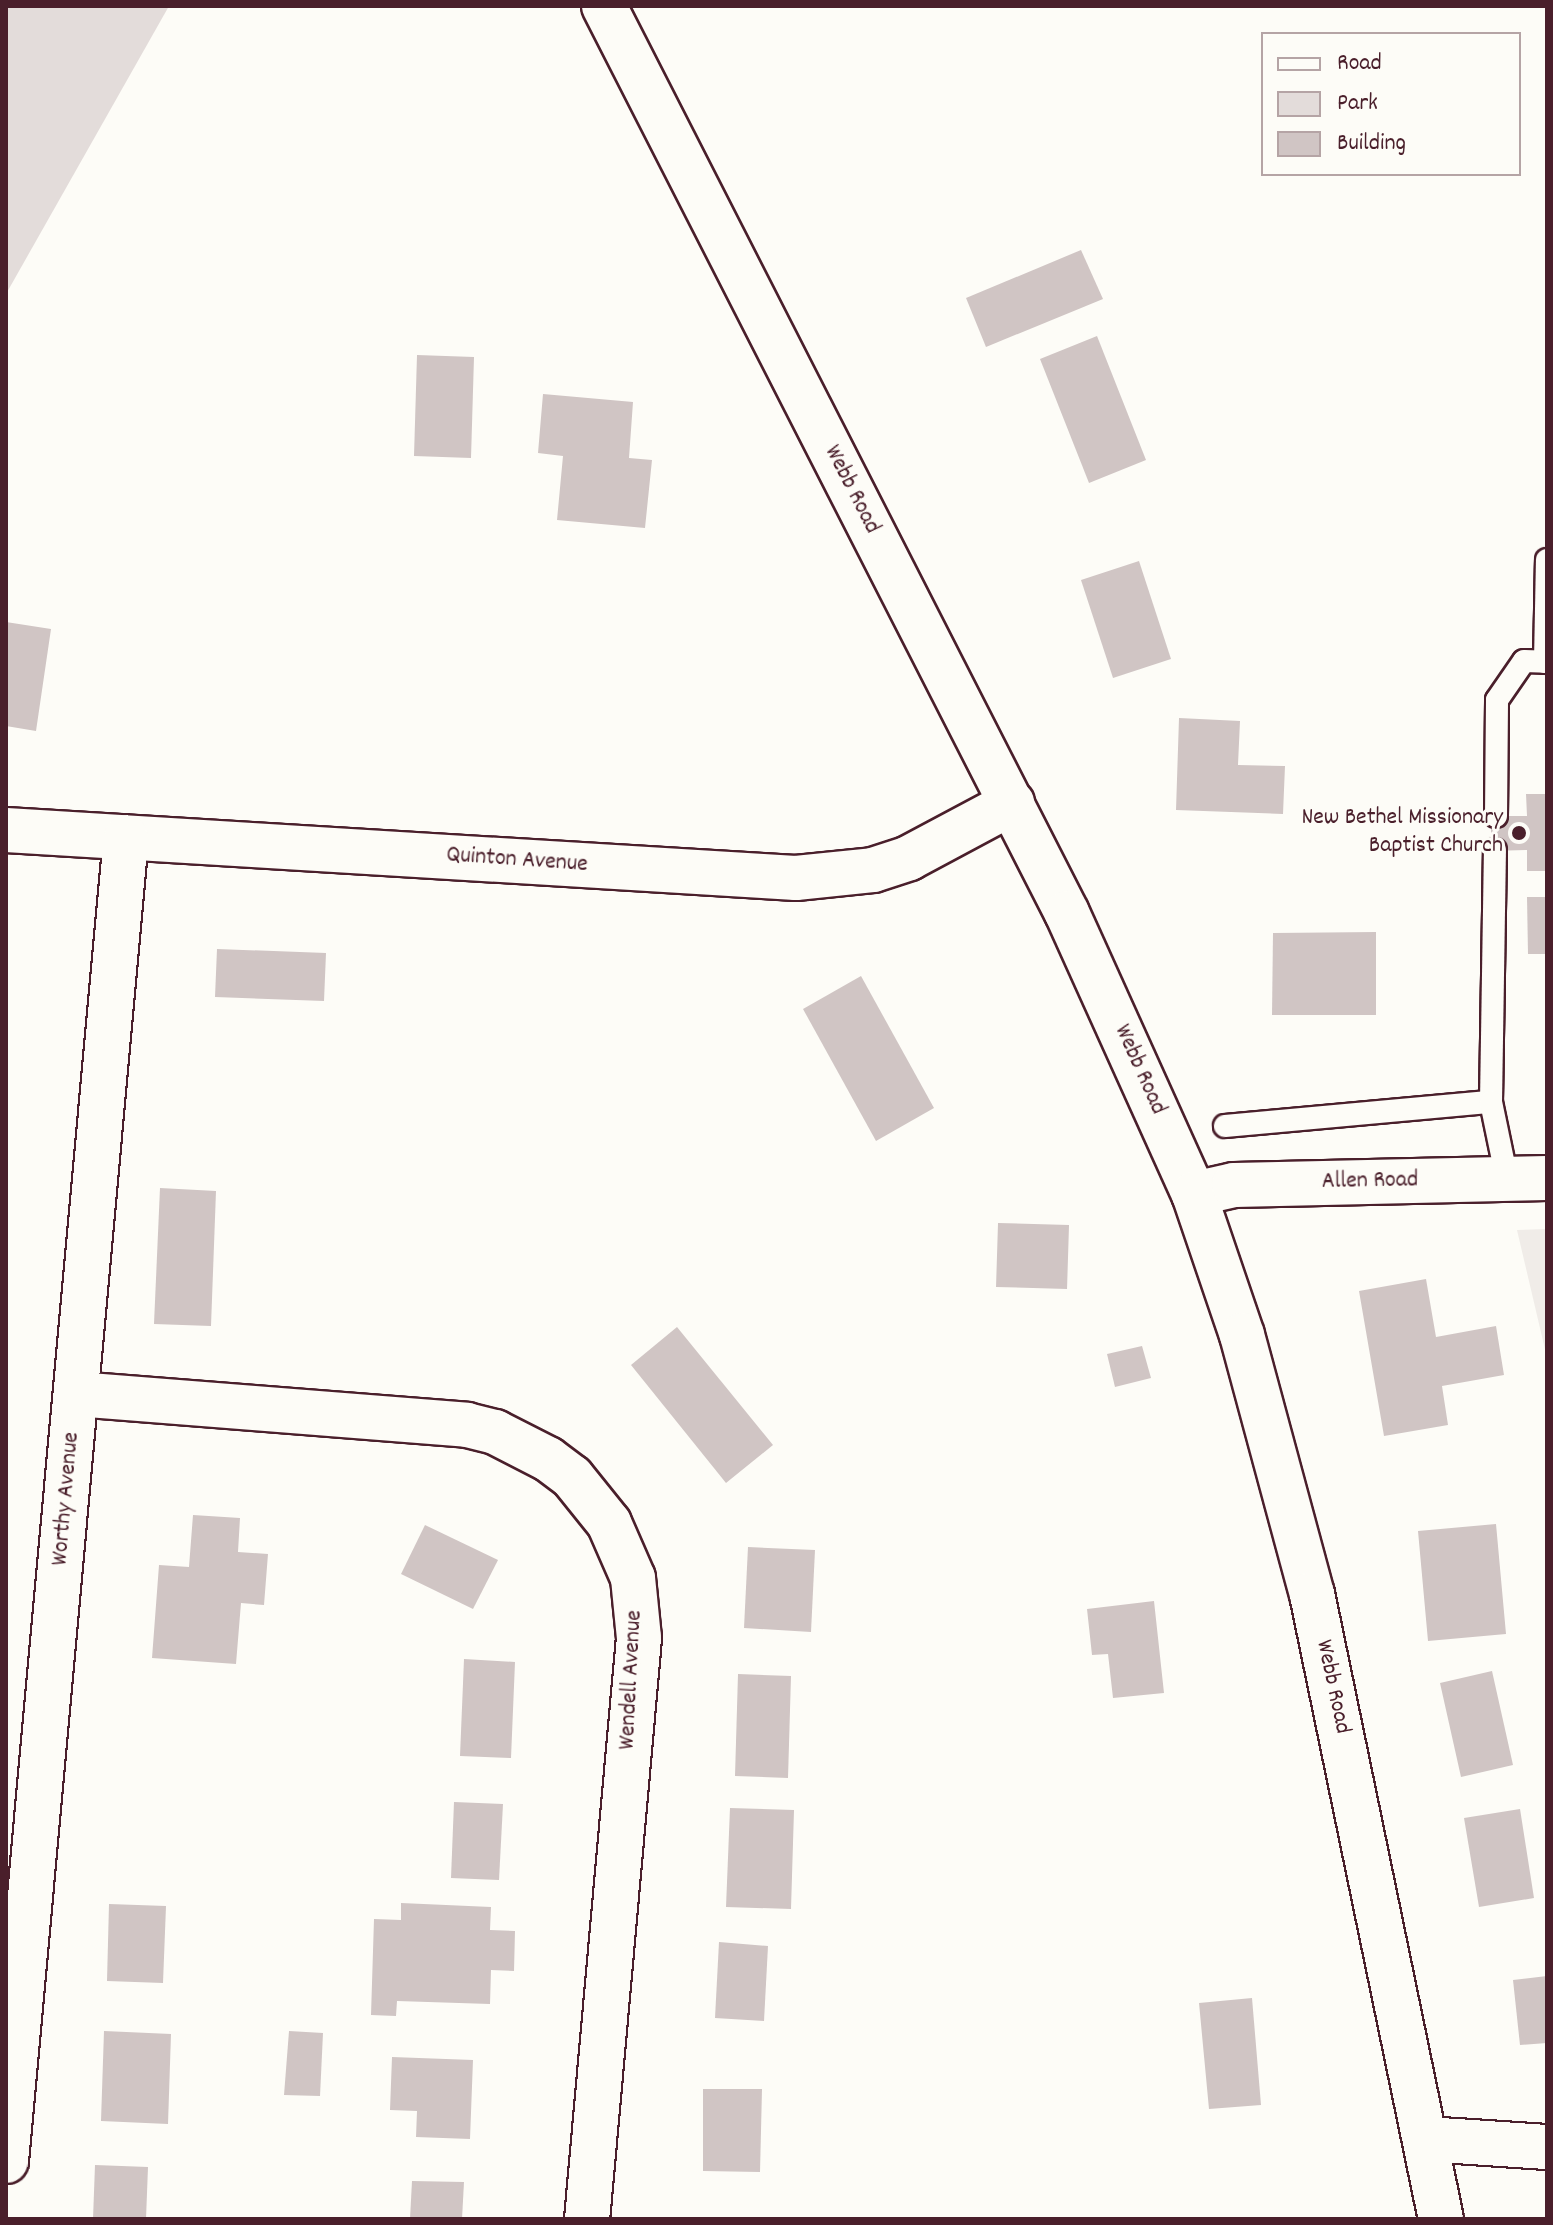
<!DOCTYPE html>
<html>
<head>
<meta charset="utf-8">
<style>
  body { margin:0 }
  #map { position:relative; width:1553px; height:2225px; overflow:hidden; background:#fdfcf7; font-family:Dekko,sans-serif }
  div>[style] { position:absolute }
  .built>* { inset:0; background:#f0ece8 }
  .green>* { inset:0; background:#e3dcda }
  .building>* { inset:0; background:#d0c5c4 }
  .roads { filter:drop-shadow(2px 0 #4a1f2b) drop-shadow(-2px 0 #4a1f2b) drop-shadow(0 2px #4a1f2b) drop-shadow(0 -2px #4a1f2b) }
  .lane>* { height:22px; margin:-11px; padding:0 11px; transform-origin:11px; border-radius:11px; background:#fdfcf7 }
  .street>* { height:44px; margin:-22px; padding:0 22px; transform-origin:22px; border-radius:22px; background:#fdfcf7 }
  .secondary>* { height:44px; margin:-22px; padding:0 22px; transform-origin:22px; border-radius:22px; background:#fdfcf7 }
  .dots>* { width:22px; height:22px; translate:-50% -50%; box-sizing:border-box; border:4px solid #fdfcf7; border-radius:50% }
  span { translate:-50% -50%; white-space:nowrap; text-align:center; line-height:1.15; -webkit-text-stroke:6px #fdfcf7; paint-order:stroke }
  .street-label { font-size:24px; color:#4a1f2b }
  .poi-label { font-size:24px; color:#4a1f2b }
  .right { translate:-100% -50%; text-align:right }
  .frame { position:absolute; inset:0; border:8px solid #4a1f2b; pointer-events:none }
  .legend { position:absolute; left:1261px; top:32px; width:260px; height:144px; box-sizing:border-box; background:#fdfcf7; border:2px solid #b5a4a5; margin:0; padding:10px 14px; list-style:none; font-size:24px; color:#4a1f2b }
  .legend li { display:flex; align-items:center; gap:16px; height:40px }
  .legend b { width:40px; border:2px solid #b5a4a5 }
</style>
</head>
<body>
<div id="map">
  <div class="built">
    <i style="clip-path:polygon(1547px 1229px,1547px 1358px,1517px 1230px)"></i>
  </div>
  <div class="green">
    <i style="clip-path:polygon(6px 6px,169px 6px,6px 294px)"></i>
  </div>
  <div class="building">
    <i style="clip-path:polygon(1081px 250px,1103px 299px,986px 347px,966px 298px)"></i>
    <i style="clip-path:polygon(1097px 336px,1146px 460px,1089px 483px,1040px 359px)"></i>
    <i style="clip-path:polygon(417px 355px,474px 357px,471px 458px,414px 456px)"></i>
    <i style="clip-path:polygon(543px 394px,633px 402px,629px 458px,652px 460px,645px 528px,557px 520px,563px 456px,538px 453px)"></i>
    <i style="clip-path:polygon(1139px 561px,1171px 659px,1113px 678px,1081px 580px)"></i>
    <i style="clip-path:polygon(6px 622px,51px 629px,36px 731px,6px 726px)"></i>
    <i style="clip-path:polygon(1179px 718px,1240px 721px,1238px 765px,1285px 766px,1283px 814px,1176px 810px)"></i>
    <i style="clip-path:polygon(1526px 794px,1547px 794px,1547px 871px,1527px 871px,1527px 850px,1491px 851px,1491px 816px,1527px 816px)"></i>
    <i style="clip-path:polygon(1527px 897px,1547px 897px,1547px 954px,1528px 954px)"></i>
    <i style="clip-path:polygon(1376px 932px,1376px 1015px,1272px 1015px,1273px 933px)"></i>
    <i style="clip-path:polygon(217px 949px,326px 953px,324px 1001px,215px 997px)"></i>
    <i style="clip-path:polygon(861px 976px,934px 1108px,876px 1141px,803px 1009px)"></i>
    <i style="clip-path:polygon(160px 1188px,216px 1191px,211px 1326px,154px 1324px)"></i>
    <i style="clip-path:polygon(998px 1223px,1069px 1225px,1067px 1289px,996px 1287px)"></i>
    <i style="clip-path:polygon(1426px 1279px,1436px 1337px,1496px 1326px,1504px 1375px,1442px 1386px,1448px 1425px,1384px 1436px,1359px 1291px)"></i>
    <i style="clip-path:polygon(677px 1327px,773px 1445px,726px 1483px,631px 1365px)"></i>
    <i style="clip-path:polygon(1142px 1346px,1151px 1378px,1115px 1387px,1107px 1354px)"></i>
    <i style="clip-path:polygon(193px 1515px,240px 1518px,238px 1552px,268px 1554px,264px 1605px,241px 1603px,236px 1664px,152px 1658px,159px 1565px,189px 1567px)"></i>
    <i style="clip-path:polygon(1496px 1524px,1506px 1634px,1428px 1641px,1418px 1531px)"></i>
    <i style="clip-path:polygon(425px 1525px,498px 1560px,473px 1609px,401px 1574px)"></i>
    <i style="clip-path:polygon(748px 1547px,815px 1550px,811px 1632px,744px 1628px)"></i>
    <i style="clip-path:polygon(1154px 1601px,1164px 1693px,1113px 1698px,1108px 1654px,1092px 1655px,1087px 1609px)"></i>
    <i style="clip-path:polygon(464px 1659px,515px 1662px,511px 1758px,460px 1756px)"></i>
    <i style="clip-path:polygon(1492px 1671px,1513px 1765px,1461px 1777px,1440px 1683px)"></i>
    <i style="clip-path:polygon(738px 1674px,791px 1676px,788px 1778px,735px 1776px)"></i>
    <i style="clip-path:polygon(454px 1802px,503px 1804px,499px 1880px,451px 1878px)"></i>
    <i style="clip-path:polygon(730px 1808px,794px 1810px,791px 1909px,726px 1907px)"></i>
    <i style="clip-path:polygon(1520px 1809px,1534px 1898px,1479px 1907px,1464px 1818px)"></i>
    <i style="clip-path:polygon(401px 1903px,491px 1907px,490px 1930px,515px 1931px,514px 1971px,491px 1970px,490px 2004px,397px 2001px,396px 2016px,371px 2015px,374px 1919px,401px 1920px)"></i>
    <i style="clip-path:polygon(109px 1904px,166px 1906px,163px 1983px,107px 1981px)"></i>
    <i style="clip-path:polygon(719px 1942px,768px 1946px,764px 2021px,715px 2018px)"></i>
    <i style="clip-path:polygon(1547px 1976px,1547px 2043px,1520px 2045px,1513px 1980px)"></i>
    <i style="clip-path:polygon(1252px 1998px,1261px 2105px,1209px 2109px,1199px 2003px)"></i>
    <i style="clip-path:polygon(104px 2031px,171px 2034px,168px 2124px,101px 2121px)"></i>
    <i style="clip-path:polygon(289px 2031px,323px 2033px,320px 2096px,284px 2095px)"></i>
    <i style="clip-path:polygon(392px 2057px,473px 2060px,470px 2139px,416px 2137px,417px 2111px,390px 2110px)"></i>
    <i style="clip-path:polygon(703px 2089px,762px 2089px,760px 2172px,703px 2171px)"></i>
    <i style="clip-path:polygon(95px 2165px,148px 2167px,146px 2219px,93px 2219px)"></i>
    <i style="clip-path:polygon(412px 2181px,464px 2182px,462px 2219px,410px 2219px)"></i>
  </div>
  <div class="roads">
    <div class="lane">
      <i style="left:1545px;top:662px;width:102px;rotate:-88.9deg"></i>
      <i style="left:1496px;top:816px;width:116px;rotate:-89.5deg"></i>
      <i style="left:1497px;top:700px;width:47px;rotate:-55.3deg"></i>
      <i style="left:1524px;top:661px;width:23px;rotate:2deg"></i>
      <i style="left:1491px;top:1102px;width:252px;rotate:-89.1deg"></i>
      <i style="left:1225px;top:1126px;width:267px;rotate:-5.2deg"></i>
      <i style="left:1491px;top:1102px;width:79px;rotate:78.3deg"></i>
    </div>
    <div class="street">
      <i style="left:6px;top:830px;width:791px;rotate:3.48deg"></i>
      <i style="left:796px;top:878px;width:77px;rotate:-5.9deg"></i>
      <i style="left:873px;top:870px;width:38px;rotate:-18deg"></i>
      <i style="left:909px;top:858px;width:117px;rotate:-28.1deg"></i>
      <i style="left:76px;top:1394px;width:392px;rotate:4.5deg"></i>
      <i style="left:467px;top:1425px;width:29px;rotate:14deg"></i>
      <i style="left:495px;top:1432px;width:59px;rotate:27deg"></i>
      <i style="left:548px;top:1459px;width:30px;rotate:37deg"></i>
      <i style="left:572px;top:1477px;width:59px;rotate:51.2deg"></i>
      <i style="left:609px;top:1523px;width:60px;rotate:66.4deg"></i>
      <i style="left:633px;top:1578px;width:60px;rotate:84.3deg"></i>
      <i style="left:639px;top:1638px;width:583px;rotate:95.11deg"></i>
      <i style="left:1426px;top:2139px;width:121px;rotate:3.8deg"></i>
      <i style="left:6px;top:2161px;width:1329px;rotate:-84.82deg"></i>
    </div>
    <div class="secondary">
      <i style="left:604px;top:6px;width:1018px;rotate:62.96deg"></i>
      <i style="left:1067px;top:913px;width:308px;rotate:65.7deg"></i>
      <i style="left:1194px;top:1194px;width:149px;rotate:71.2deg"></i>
      <i style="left:1242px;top:1335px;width:268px;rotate:74.9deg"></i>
      <i style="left:1312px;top:1594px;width:638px;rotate:78.34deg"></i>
      <i style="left:1194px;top:1194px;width:41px;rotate:-12.7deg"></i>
      <i style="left:1234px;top:1185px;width:313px;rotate:-1.3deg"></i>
    </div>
  </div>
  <div class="dots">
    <i style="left:1519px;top:833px;background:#4a1f2b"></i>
  </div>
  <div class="street-label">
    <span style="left:851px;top:490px;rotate:63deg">Webb Road</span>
    <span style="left:517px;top:861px;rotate:4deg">Quinton Avenue</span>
    <span style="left:1139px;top:1070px;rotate:66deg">Webb Road</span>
    <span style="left:1370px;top:1182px;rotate:-1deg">Allen Road</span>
    <span style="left:67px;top:1499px;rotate:-85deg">Worthy Avenue</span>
    <span style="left:632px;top:1680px;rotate:-87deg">Wendell Avenue</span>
    <span style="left:1332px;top:1687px;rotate:78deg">Webb Road</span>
  </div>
  <div class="poi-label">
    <span class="right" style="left:1503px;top:833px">New Bethel Missionary<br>Baptist Church</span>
  </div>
  <div class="frame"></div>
  <ul class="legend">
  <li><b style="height:10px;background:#fdfcf7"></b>Road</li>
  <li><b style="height:22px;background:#e3dcda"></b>Park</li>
  <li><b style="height:22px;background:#d0c5c4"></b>Building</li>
  </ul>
</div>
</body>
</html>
